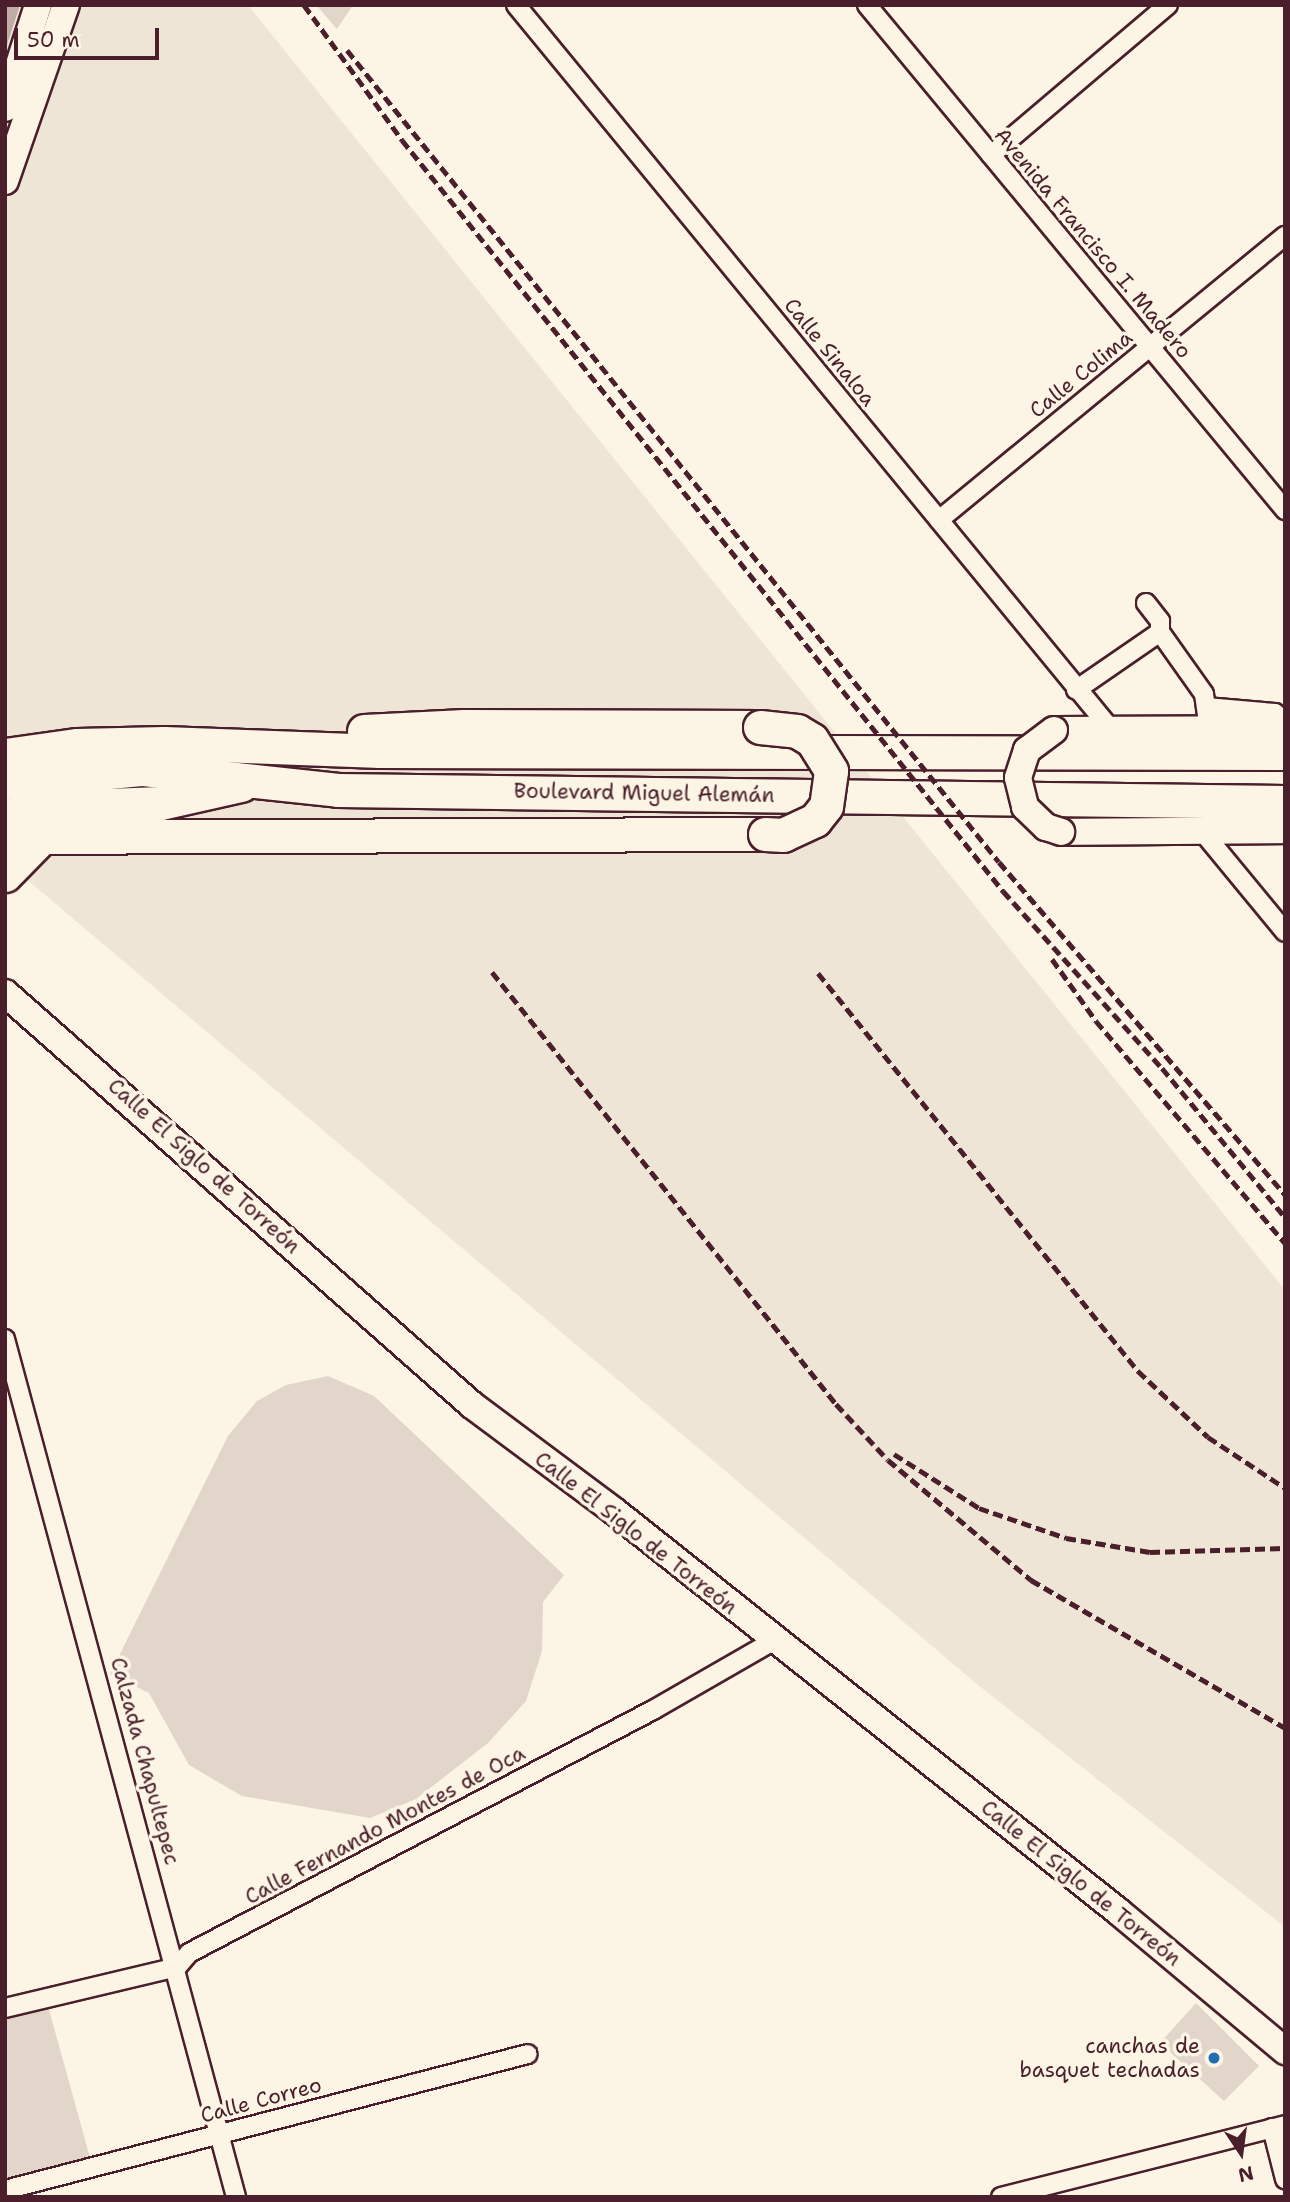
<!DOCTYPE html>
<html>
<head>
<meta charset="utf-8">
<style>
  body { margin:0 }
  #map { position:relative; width:1290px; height:2202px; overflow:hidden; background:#fcf5e5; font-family:"Shantell Sans",sans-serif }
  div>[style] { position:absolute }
  .built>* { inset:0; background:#eee5d7 }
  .green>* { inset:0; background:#e2d5ca }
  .water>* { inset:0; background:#c0aca5 }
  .roads { filter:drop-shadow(2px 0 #4a1f2b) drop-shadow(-2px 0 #4a1f2b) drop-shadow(0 2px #4a1f2b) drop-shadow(0 -2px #4a1f2b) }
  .street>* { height:18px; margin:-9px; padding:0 9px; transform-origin:9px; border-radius:9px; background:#fcf5e5 }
  .secondary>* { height:26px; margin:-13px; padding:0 13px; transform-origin:13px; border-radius:13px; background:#fcf5e5 }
  .highway>* { height:33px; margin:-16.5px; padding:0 16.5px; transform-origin:16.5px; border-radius:16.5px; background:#fcf5e5 }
  .rail>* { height:5px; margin-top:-2.5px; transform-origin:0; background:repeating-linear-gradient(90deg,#4a1f2b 0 10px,transparent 0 15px) }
  .bridges { filter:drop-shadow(2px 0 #4a1f2b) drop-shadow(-2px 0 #4a1f2b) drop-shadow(0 2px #4a1f2b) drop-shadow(0 -2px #4a1f2b) }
  .secondary-bridge>* { height:26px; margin:-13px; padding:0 13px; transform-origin:13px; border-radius:13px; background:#fcf5e5 }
  .highway-bridge>* { height:33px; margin:-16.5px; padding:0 16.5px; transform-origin:16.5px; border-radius:16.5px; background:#fcf5e5 }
  .dots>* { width:19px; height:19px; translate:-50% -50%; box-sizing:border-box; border:4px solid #fcf5e5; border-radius:50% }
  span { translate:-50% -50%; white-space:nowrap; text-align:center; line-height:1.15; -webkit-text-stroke:7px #fcf5e5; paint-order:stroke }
  .street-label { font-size:21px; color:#4a1f2b }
  .poi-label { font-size:21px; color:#4a1f2b }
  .right { translate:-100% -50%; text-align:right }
  .frame { position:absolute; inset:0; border:7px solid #4a1f2b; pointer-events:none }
  .north { position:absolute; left:1206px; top:2118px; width:70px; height:70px; -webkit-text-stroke:5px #fcf5e5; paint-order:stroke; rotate:167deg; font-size:19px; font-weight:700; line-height:28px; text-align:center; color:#4a1f2b }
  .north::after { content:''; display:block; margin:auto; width:24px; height:32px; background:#4a1f2b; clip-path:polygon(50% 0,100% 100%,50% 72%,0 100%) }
  .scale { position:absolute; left:14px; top:28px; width:145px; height:32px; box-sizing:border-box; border:4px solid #4a1f2b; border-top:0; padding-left:9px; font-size:21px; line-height:24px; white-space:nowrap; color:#4a1f2b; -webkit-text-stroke:5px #fcf5e5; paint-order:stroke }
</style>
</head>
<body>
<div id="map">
  <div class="built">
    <i style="clip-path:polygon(5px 5px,248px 5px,1285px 1290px,1285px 1927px,978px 1685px,24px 877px,5px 880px)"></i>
  </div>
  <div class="green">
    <i style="clip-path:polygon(316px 5px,353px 5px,337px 29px)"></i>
    <i style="clip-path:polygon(328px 1376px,374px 1396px,564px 1575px,543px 1602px,542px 1651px,526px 1701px,488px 1743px,416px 1799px,370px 1818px,242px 1796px,189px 1765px,149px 1693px,110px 1674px,228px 1436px,257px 1401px,286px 1385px)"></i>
    <i style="clip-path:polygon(1196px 2003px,1259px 2066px,1224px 2101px,1160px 2043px)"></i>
    <i style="clip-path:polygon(48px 2006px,92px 2165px,5px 2187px,5px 2016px)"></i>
  </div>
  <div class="water">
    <i style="clip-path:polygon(5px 5px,20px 5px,5px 51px)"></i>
  </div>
  <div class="roads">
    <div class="street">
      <i style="left:516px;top:5px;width:934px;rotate:50.6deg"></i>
      <i style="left:867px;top:5px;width:656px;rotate:50.38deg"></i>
      <i style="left:991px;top:155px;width:232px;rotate:-40.3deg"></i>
      <i style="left:939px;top:520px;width:448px;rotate:-39.4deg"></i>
      <i style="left:1146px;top:603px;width:23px;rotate:52deg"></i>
      <i style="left:1160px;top:621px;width:11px;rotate:90deg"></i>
      <i style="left:1160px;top:632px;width:76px;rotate:54.6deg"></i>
      <i style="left:1204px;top:694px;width:34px;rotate:82deg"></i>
      <i style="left:1076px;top:690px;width:102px;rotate:-34.6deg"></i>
      <i style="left:1206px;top:707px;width:69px;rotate:5deg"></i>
      <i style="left:1275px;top:713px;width:13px;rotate:42deg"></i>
      <i style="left:1201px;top:830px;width:132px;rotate:50.5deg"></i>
      <i style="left:5px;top:1339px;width:889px;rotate:74.93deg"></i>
      <i style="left:5px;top:2008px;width:177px;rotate:-13.4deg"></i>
      <i style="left:177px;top:1967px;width:18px;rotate:-49deg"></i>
      <i style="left:189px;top:1953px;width:524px;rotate:-27.64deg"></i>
      <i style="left:653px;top:1710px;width:138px;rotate:-29.9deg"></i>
      <i style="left:1272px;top:2128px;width:53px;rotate:75.7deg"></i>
      <i style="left:5px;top:2190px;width:540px;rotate:-14.58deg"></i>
      <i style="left:1001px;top:2197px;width:293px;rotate:-14.2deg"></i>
    </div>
    <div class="secondary">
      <i style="left:5px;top:108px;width:108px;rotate:-72.2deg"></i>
      <i style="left:5px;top:181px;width:186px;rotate:-70.9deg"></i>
      <i style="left:1054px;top:730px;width:231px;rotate:-0.2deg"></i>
      <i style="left:1061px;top:832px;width:224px;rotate:-0.5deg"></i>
      <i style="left:5px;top:993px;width:623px;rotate:41.42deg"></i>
      <i style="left:472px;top:1405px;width:177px;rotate:36.7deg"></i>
      <i style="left:614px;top:1511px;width:645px;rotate:38.45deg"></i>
      <i style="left:1119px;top:1912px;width:217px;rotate:39.9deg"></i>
    </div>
    <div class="highway">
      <i style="left:364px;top:731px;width:100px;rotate:-2.9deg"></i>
      <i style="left:464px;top:726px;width:296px;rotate:0.2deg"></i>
      <i style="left:5px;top:755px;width:73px;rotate:-7.9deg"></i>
      <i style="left:77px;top:745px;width:87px;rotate:-1.3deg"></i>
      <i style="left:164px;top:743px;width:216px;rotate:2.1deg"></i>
      <i style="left:380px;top:751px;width:905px;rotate:0.13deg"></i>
      <i style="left:5px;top:782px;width:139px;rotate:-5.4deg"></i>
      <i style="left:143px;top:769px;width:196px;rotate:6.1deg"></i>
      <i style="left:338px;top:790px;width:947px;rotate:0.73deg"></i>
      <i style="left:5px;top:815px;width:76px;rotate:-6.8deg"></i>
      <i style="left:80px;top:806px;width:81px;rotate:-2.1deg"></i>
      <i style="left:161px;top:803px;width:82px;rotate:-12.7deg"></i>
      <i style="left:5px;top:837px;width:760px;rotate:-0.23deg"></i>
      <i style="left:5px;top:875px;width:57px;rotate:-45.7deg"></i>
    </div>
  </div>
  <div class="rail">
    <i style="left:304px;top:5px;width:167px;rotate:54deg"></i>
    <i style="left:402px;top:140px;width:962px;rotate:51.33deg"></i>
    <i style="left:1003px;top:891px;width:238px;rotate:48.1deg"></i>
    <i style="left:1162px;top:1068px;width:193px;rotate:50.5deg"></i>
    <i style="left:347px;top:50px;width:1041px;rotate:51.24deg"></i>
    <i style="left:999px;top:862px;width:439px;rotate:49.3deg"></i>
    <i style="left:1052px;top:959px;width:76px;rotate:54.6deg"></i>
    <i style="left:1096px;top:1021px;width:292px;rotate:49.6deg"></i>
    <i style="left:492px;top:972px;width:552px;rotate:51.47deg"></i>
    <i style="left:836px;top:1404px;width:76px;rotate:47.1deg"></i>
    <i style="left:888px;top:1460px;width:187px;rotate:40deg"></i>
    <i style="left:1031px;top:1580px;width:294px;rotate:30.2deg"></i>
    <i style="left:818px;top:973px;width:511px;rotate:51.2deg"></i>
    <i style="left:1138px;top:1371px;width:96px;rotate:43.3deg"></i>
    <i style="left:1208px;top:1437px;width:92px;rotate:33.5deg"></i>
    <i style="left:894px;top:1454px;width:101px;rotate:32.4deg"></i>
    <i style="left:979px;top:1508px;width:92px;rotate:19deg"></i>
    <i style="left:1066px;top:1538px;width:85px;rotate:9.5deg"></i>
    <i style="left:1150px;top:1552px;width:135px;rotate:-1.7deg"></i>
  </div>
  <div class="bridges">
    <div class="secondary-bridge">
      <i style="left:1054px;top:730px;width:34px;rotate:143deg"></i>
      <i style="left:1027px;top:750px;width:29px;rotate:108deg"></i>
      <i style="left:1018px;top:778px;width:30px;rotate:76deg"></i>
      <i style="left:1025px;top:807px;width:29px;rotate:44deg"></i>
      <i style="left:1046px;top:827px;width:16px;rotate:18deg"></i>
    </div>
    <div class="highway-bridge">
      <i style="left:760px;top:727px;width:37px;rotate:6deg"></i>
      <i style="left:797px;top:731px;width:17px;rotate:31deg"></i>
      <i style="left:812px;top:740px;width:36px;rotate:58deg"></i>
      <i style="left:831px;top:771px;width:35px;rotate:98deg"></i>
      <i style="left:826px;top:806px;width:18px;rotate:128deg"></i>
      <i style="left:815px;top:820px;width:35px;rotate:155deg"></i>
      <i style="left:783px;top:835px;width:18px;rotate:-177deg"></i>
    </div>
  </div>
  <div class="dots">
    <i style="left:1214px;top:2058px;background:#1f6fb2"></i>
  </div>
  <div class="street-label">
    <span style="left:1093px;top:243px;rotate:50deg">Avenida Francisco I. Madero</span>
    <span style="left:830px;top:352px;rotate:51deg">Calle Sinaloa</span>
    <span style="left:1081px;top:374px;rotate:-39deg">Calle Colima</span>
    <span style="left:644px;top:793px;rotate:1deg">Boulevard Miguel Alemán</span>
    <span style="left:204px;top:1166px;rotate:42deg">Calle El Siglo de Torreón</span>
    <span style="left:636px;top:1533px;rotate:38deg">Calle El Siglo de Torreón</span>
    <span style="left:145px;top:1761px;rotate:75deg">Calzada Chapultepec</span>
    <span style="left:385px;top:1825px;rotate:-28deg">Calle Fernando Montes de Oca</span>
    <span style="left:1081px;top:1883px;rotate:39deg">Calle El Siglo de Torreón</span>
    <span style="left:261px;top:2100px;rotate:-15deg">Calle Correo</span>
  </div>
  <div class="poi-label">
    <span class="right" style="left:1200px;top:2058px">canchas de<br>basquet techadas</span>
  </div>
  <div class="frame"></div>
  <div class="north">N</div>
  <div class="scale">50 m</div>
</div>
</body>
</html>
